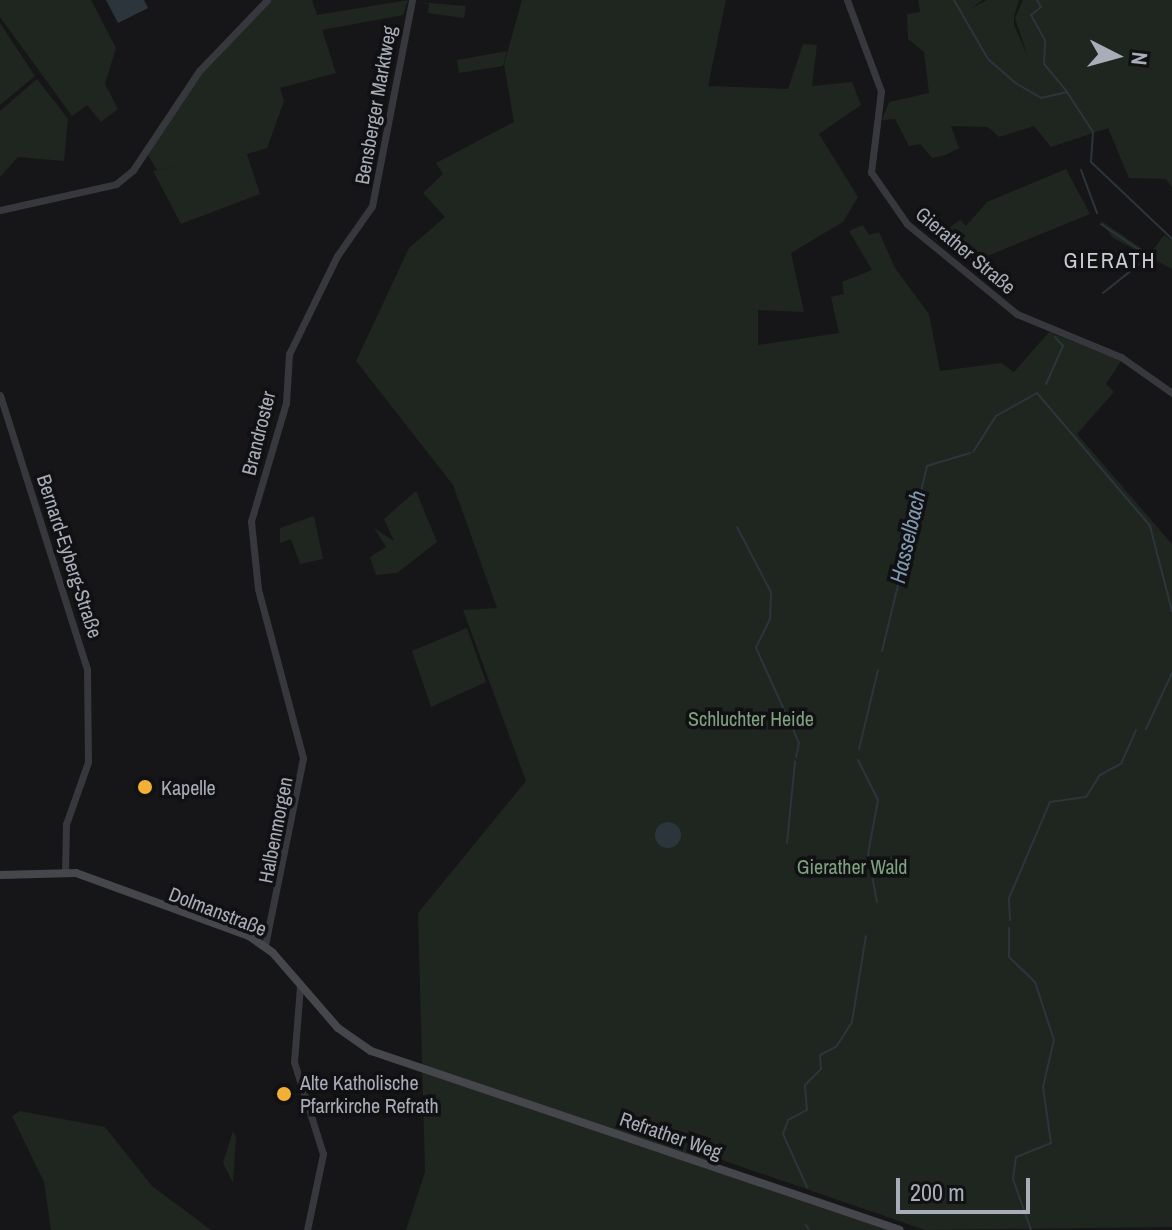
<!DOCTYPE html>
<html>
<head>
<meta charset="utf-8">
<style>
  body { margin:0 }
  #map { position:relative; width:1172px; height:1230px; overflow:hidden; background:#161618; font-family:"Archivo Narrow",sans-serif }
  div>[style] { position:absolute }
  .green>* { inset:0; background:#1e261f }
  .water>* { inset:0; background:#2c353c }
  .round { border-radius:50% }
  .stream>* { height:2px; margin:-1px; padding:0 1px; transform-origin:1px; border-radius:1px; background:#2c353c }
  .tertiary>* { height:7px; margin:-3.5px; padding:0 3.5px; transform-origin:3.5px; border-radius:3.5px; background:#37383d }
  .secondary>* { height:8px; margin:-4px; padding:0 4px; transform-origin:4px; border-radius:4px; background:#45474d }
  .dots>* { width:22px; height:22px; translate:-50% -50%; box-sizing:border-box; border:4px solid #111113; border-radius:50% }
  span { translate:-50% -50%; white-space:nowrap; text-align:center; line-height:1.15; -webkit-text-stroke:7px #111113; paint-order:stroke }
  .street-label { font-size:20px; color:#a8adb8 }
  .park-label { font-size:20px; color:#7fa381 }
  .poi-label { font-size:20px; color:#a8adb8 }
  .left { translate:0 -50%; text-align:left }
  .neighbourhood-label { font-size:22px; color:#c9ccd4; letter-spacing:2px }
  .water-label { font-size:22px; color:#7f9bb3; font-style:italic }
  .north { position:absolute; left:1076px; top:16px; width:80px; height:80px; -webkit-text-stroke:6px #111113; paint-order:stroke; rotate:96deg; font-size:22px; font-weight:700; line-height:32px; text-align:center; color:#a8adb8 }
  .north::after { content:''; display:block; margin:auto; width:28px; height:36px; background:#a8adb8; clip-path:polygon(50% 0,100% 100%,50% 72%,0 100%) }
  .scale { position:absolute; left:896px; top:1178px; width:134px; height:36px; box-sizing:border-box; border:4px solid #a8adb8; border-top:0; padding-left:10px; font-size:24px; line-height:28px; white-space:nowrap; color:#a8adb8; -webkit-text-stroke:6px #111113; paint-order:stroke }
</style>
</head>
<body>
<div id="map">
  <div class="green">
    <i style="clip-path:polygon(0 0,91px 0,116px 48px,105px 84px,118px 109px,101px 122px,87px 105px,72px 116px,0 17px)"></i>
    <i style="clip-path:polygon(270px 0,312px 0,317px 15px,408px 0,403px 15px,322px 30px,336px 73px,280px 88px,284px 101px,267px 148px,247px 154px,260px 194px,181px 224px,153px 171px,183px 165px,157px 170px,148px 155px,200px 73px)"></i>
    <i style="clip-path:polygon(522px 0,726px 0,708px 86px,788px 89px,803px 44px,817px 45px,812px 86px,852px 82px,861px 105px,819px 134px,858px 197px,843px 222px,791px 253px,804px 312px,758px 310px,758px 345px,839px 333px,831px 297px,844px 294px,842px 282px,872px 270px,849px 231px,863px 225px,869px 235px,879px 232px,895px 268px,929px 314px,940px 371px,1001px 363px,1014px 372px,1049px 332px,1121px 361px,1106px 384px,1114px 392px,1077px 434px,1172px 544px,1172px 1227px,925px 1230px,713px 1157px,703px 1167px,889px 1230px,406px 1230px,425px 1172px,418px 913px,526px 781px,463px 610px,497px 608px,453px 485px,356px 361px,409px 248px,445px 217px,423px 193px,443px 174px,436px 163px,514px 122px,504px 64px)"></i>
    <i style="clip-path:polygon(918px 0,983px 0,970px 9px,987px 0,1019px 0,1014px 16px,1014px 25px,1028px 57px,1015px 18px,1023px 0,1172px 0,1172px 188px,1166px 179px,1129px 178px,1108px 128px,1051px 147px,1034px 126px,999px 137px,988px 127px,951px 126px,959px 148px,946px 155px,932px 158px,920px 144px,909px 146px,895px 119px,882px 120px,889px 102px,929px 93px,924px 52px,908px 39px,907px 14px,920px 12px)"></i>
    <i style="clip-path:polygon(417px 2px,466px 6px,464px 18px,428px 13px,429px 4px)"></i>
    <i style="clip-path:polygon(0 23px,35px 76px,0 105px)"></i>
    <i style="clip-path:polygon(507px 51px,503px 66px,459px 73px,457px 60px)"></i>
    <i style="clip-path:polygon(37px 79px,68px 119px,64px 161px,18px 157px,0 177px,0 111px)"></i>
    <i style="clip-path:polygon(1066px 169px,1090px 214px,973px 262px,934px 239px,960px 220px,966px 226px,987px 202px)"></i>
    <i style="clip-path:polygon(1100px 220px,1150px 254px,1164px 235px,1172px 240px,1172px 269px,1113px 238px)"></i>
    <i style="clip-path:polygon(416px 491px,437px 542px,397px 573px,376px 575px,370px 557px,386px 547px,374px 528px,394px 541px,384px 519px)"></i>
    <i style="clip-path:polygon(314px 516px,323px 559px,300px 564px,291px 539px,280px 543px,280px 528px)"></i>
    <i style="clip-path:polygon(467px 628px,486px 682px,431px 707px,412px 651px)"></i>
    <i style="clip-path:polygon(20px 1111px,105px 1127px,152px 1186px,211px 1230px,51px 1230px,44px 1182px,12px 1116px)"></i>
    <i style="clip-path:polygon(233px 1131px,236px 1137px,233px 1183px,223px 1163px)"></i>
  </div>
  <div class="water">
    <i style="clip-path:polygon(106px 0,144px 0,148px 8px,118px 23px)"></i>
    <i class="round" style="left:655px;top:822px;width:26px;height:26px"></i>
  </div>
  <div class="stream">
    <i style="left:954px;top:0;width:68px;rotate:60deg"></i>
    <i style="left:988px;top:59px;width:38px;rotate:41deg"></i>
    <i style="left:1017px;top:84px;width:28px;rotate:30deg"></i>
    <i style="left:1041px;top:98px;width:27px;rotate:-13deg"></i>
    <i style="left:1067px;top:92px;width:48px;rotate:57deg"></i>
    <i style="left:1093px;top:132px;width:30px;rotate:94deg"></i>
    <i style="left:1091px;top:162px;width:112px;rotate:43.5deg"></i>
    <i style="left:1037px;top:0;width:8px;rotate:60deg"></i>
    <i style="left:1041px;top:7px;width:13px;rotate:141deg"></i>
    <i style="left:1031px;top:15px;width:29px;rotate:61deg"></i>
    <i style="left:1045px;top:40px;width:24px;rotate:92deg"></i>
    <i style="left:1044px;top:64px;width:35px;rotate:50deg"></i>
    <i style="left:1081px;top:170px;width:46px;rotate:69.6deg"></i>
    <i style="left:1101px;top:224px;width:55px;rotate:34deg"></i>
    <i style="left:1103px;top:293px;width:50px;rotate:-38.5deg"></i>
    <i style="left:1046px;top:384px;width:42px;rotate:-65.9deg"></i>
    <i style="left:1063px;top:346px;width:12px;rotate:-132deg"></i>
    <i style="left:973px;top:452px;width:43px;rotate:-57.4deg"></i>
    <i style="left:996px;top:416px;width:47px;rotate:-29.3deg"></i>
    <i style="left:1037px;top:393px;width:175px;rotate:49.6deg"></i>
    <i style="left:1150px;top:526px;width:88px;rotate:75.5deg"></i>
    <i style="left:737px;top:527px;width:73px;rotate:62.4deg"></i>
    <i style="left:771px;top:592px;width:27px;rotate:92deg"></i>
    <i style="left:770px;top:619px;width:32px;rotate:116deg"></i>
    <i style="left:756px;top:648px;width:104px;rotate:65.6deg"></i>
    <i style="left:799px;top:743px;width:14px;rotate:102deg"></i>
    <i style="left:882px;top:651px;width:190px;rotate:-76.3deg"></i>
    <i style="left:927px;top:466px;width:45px;rotate:-16.8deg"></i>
    <i style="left:1146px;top:729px;width:62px;rotate:-65.1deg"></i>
    <i style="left:859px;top:749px;width:81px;rotate:-76.5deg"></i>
    <i style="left:858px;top:760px;width:45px;rotate:63.4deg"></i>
    <i style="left:878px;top:800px;width:55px;rotate:100.5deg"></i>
    <i style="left:868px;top:854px;width:49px;rotate:79.4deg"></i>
    <i style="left:787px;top:843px;width:82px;rotate:-84.4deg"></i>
    <i style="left:1010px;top:920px;width:22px;rotate:-93deg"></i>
    <i style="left:1009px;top:898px;width:104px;rotate:-66.9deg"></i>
    <i style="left:1050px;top:802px;width:36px;rotate:-8deg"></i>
    <i style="left:1086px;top:797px;width:26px;rotate:-58deg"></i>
    <i style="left:1100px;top:775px;width:24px;rotate:-28deg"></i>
    <i style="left:1121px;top:764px;width:37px;rotate:-66deg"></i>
    <i style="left:1009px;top:928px;width:29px;rotate:90deg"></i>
    <i style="left:1009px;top:957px;width:36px;rotate:44deg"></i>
    <i style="left:1035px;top:982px;width:61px;rotate:71.9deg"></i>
    <i style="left:1054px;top:1040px;width:48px;rotate:103.2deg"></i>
    <i style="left:1043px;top:1087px;width:57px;rotate:81.9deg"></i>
    <i style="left:1051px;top:1143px;width:38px;rotate:158deg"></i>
    <i style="left:1016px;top:1157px;width:22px;rotate:98deg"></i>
    <i style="left:1013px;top:1179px;width:54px;rotate:70.6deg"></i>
    <i style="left:807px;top:1187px;width:58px;rotate:-114.4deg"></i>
    <i style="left:783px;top:1134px;width:15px;rotate:-70deg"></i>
    <i style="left:788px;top:1120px;width:21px;rotate:-28deg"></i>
    <i style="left:807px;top:1110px;width:25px;rotate:-95deg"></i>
    <i style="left:805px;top:1085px;width:23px;rotate:-45deg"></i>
    <i style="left:821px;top:1069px;width:14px;rotate:-94deg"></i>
    <i style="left:820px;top:1055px;width:18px;rotate:-27deg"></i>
    <i style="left:836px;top:1047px;width:30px;rotate:-57deg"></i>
    <i style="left:852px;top:1022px;width:87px;rotate:-80.8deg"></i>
    <i style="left:806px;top:1225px;width:6px;rotate:59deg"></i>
  </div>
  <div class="tertiary">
    <i style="left:847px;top:0;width:97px;rotate:69.5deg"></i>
    <i style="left:881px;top:91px;width:82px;rotate:97deg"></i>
    <i style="left:871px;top:172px;width:63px;rotate:55.3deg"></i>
    <i style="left:907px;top:224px;width:142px;rotate:39.3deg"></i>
    <i style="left:1017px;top:314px;width:113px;rotate:22.5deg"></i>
    <i style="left:1121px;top:357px;width:62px;rotate:35.2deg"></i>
    <i style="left:0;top:210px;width:119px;rotate:-12.6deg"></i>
    <i style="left:116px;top:184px;width:22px;rotate:-39deg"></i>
    <i style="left:133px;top:170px;width:119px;rotate:-56.3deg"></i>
    <i style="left:199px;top:71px;width:98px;rotate:-46.2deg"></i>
    <i style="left:0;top:395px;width:287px;rotate:72.4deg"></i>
    <i style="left:87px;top:669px;width:93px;rotate:89.4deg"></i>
    <i style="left:88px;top:762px;width:66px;rotate:109.5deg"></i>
    <i style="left:66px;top:824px;width:47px;rotate:91.2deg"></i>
    <i style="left:265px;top:945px;width:191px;rotate:-78.5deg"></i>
    <i style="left:303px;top:758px;width:175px;rotate:-104.9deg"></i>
    <i style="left:258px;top:589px;width:68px;rotate:-95.9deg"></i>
    <i style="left:251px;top:521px;width:123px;rotate:-73.5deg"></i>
    <i style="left:286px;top:403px;width:49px;rotate:-86.5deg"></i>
    <i style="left:289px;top:354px;width:109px;rotate:-63.9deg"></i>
    <i style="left:337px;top:256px;width:61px;rotate:-55deg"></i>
    <i style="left:372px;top:206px;width:210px;rotate:-79deg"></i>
    <i style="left:300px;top:986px;width:76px;rotate:94.5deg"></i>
    <i style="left:294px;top:1062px;width:96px;rotate:72.5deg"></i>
    <i style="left:323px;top:1154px;width:78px;rotate:101.9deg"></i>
  </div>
  <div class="secondary">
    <i style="left:0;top:875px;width:76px;rotate:-1.5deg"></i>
    <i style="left:76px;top:873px;width:184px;rotate:20deg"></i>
    <i style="left:249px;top:936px;width:29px;rotate:35deg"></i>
    <i style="left:273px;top:953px;width:99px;rotate:49.1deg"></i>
    <i style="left:338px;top:1028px;width:40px;rotate:34.9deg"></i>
    <i style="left:371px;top:1051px;width:558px;rotate:18.69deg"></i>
  </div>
  <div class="dots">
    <i style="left:145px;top:787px;background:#f2b134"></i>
    <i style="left:284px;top:1094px;background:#f2b134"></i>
  </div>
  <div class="street-label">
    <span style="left:375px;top:105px;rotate:-80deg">Bensberger Marktweg</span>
    <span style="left:966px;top:250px;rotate:40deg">Gierather Straße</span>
    <span style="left:258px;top:433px;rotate:-76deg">Brandroster</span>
    <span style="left:70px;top:556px;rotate:72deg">Bernard-Eyberg-Straße</span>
    <span style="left:275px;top:830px;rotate:-79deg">Halbenmorgen</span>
    <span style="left:218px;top:911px;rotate:21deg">Dolmanstraße</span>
    <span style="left:671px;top:1135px;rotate:19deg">Refrather Weg</span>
  </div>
  <div class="park-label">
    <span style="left:751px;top:718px">Schluchter Heide</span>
    <span style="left:852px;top:866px">Gierather Wald</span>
  </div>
  <div class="poi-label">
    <span class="left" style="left:161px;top:787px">Kapelle</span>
    <span class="left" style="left:300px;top:1094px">Alte Katholische<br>Pfarrkirche Refrath</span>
  </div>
  <div class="neighbourhood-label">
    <span style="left:1110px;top:261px">GIERATH</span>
  </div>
  <div class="water-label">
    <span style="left:908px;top:537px;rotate:-77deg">Hasselbach</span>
  </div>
  <div class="north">N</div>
  <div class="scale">200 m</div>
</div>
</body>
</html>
